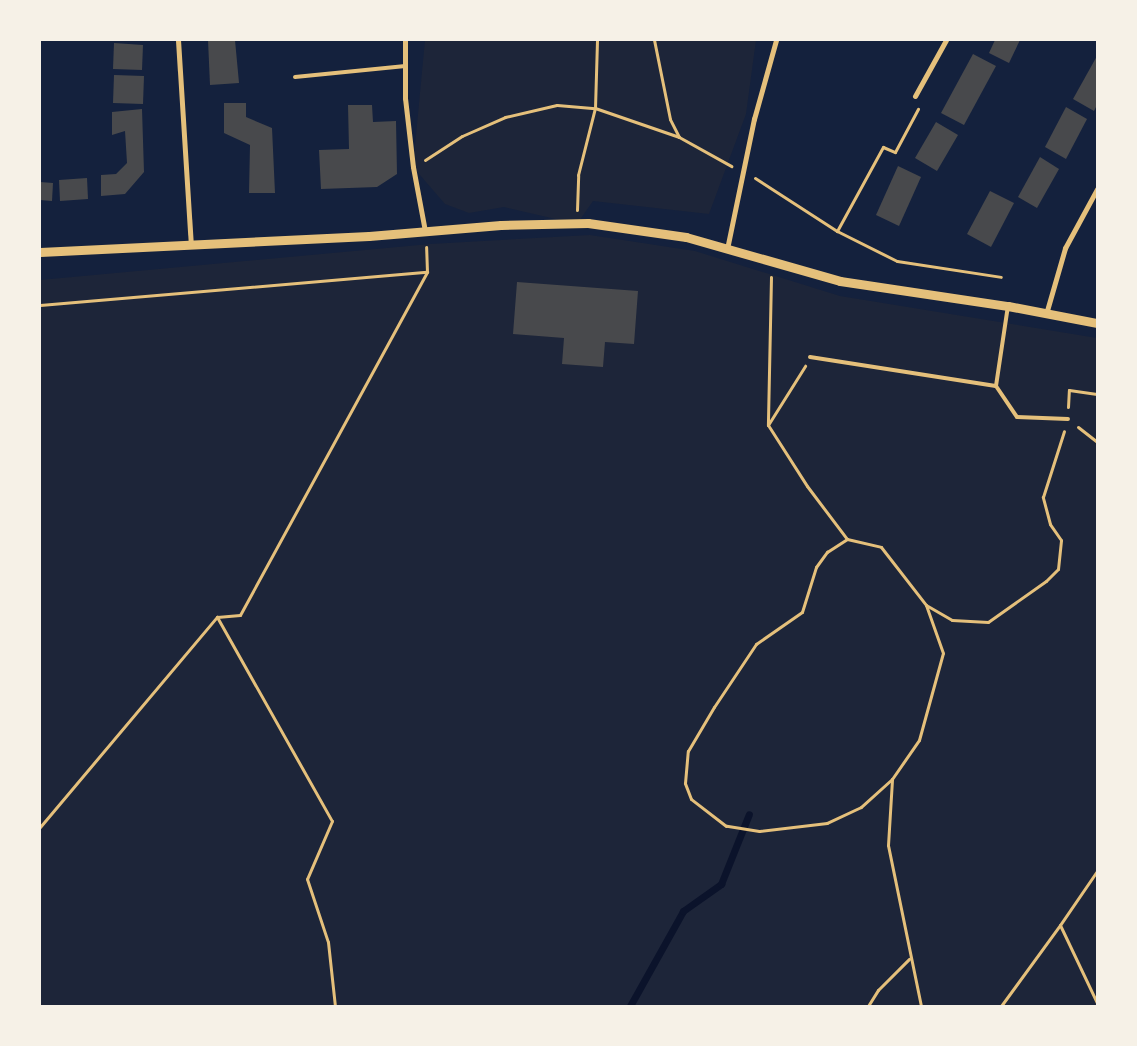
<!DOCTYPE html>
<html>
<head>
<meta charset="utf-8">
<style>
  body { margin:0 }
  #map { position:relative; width:1137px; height:1046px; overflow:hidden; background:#14213d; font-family:Poppins,sans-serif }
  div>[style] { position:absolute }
  .green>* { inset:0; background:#1d2539 }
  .stream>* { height:7px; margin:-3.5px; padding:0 3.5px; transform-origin:3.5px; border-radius:3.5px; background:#0b132b }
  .building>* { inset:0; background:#48494c }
  .path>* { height:3px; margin:-1.5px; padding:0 1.5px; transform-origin:1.5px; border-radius:1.5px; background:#e5c07b }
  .service>* { height:4px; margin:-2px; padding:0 2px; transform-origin:2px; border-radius:2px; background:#e5c07b }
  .minor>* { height:5px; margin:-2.5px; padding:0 2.5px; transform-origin:2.5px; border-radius:2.5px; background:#e5c07b }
  .tertiary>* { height:9px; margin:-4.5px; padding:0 4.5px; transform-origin:4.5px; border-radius:4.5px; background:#e5c07b }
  span { translate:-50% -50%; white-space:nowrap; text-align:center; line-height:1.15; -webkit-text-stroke:4.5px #f6f1e7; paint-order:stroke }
  .frame { position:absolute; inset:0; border:41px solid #f6f1e7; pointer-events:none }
</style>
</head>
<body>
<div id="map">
  <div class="green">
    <i style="clip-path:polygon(425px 40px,756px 40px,746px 114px,709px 214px,593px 201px,577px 224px,504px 207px,469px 213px,445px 204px,413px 167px)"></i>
    <i style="clip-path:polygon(590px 235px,695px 251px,840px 296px,1097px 338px,1097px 1006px,40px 1006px,40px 280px,430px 244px)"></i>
  </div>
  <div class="stream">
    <i style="left:630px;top:1006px;width:109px;rotate:-60.8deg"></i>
    <i style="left:683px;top:911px;width:47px;rotate:-35.4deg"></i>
    <i style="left:721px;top:884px;width:75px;rotate:-68.2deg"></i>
  </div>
  <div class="building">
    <i style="clip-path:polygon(208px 40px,235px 40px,239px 83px,210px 85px)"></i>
    <i style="clip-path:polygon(995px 40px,1020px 40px,1009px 63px,989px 53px)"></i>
    <i style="clip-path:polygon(114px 43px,143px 45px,142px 70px,113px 69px)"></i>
    <i style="clip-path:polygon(973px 54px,996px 66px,964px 125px,941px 113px)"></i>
    <i style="clip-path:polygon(1097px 56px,1097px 105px,1094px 111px,1073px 99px)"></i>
    <i style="clip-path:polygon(114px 75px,144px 76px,143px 104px,113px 103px)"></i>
    <i style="clip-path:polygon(224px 103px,246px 103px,246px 117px,272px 128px,275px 193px,249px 193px,250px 145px,224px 133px)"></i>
    <i style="clip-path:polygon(348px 105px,372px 105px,373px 122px,396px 121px,397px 174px,377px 187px,321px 189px,319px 150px,349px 149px)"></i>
    <i style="clip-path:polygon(1066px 107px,1087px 119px,1066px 159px,1045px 147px)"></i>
    <i style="clip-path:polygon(142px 109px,144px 172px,125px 194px,101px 196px,101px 175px,116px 174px,127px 163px,125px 131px,112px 135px,112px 112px)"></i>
    <i style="clip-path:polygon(936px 122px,958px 135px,937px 171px,915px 158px)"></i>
    <i style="clip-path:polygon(1040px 157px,1059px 169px,1037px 208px,1018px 197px)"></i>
    <i style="clip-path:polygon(898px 166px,921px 177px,899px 226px,876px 215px)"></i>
    <i style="clip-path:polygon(87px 178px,88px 199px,60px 201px,59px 180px)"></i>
    <i style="clip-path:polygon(40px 182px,53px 183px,52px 201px,40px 200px)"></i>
    <i style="clip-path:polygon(990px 191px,1014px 203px,991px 247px,967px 234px)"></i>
    <i style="clip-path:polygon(517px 282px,638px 291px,634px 344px,605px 342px,603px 367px,562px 364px,564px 338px,513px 334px)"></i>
  </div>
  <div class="path">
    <i style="left:679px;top:137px;width:60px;rotate:29.1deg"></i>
    <i style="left:425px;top:160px;width:44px;rotate:-33deg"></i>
    <i style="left:462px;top:136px;width:47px;rotate:-23.8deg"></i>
    <i style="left:505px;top:117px;width:53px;rotate:-13deg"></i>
    <i style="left:557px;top:105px;width:38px;rotate:5deg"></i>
    <i style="left:595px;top:108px;width:89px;rotate:19deg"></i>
    <i style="left:679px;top:137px;width:20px;rotate:-117deg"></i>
    <i style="left:670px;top:119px;width:81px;rotate:-101.4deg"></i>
    <i style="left:755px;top:178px;width:98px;rotate:32.9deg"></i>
    <i style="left:837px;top:231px;width:67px;rotate:26.6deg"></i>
    <i style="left:897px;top:261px;width:105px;rotate:8.7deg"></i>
    <i style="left:577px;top:210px;width:35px;rotate:-88deg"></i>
    <i style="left:578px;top:175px;width:69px;rotate:-75.8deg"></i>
    <i style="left:595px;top:108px;width:68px;rotate:-88.3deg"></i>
    <i style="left:837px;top:231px;width:96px;rotate:-61.3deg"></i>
    <i style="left:883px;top:147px;width:13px;rotate:23deg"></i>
    <i style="left:895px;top:152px;width:49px;rotate:-61.9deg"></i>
    <i style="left:771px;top:277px;width:148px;rotate:91.2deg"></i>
    <i style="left:768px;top:425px;width:72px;rotate:57.4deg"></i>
    <i style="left:807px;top:486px;width:66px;rotate:53deg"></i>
    <i style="left:40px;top:305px;width:388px;rotate:-4.9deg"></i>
    <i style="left:1068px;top:407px;width:17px;rotate:-87deg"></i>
    <i style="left:1069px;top:390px;width:28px;rotate:8deg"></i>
    <i style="left:768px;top:425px;width:70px;rotate:-57.9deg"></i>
    <i style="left:1078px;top:427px;width:24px;rotate:38deg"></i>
    <i style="left:217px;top:617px;width:234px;rotate:60.6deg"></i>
    <i style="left:332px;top:821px;width:63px;rotate:113.3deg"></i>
    <i style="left:307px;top:879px;width:66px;rotate:71.6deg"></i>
    <i style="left:328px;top:942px;width:64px;rotate:83.8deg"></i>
    <i style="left:892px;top:779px;width:42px;rotate:137.9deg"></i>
    <i style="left:861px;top:807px;width:38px;rotate:155deg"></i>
    <i style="left:827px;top:823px;width:68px;rotate:173.3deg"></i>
    <i style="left:759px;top:831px;width:33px;rotate:-171deg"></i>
    <i style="left:726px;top:826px;width:44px;rotate:-142.4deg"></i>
    <i style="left:691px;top:799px;width:17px;rotate:-111deg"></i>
    <i style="left:685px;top:783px;width:32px;rotate:-85deg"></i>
    <i style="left:688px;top:751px;width:51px;rotate:-59.4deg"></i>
    <i style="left:714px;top:707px;width:76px;rotate:-56.3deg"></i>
    <i style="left:756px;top:644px;width:56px;rotate:-34.8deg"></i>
    <i style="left:802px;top:612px;width:47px;rotate:-72.7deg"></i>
    <i style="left:816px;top:567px;width:19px;rotate:-54deg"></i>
    <i style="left:827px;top:552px;width:24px;rotate:-33deg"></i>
    <i style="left:847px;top:539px;width:35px;rotate:13deg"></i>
    <i style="left:881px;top:547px;width:73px;rotate:52.2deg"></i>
    <i style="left:926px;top:605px;width:30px;rotate:30deg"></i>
    <i style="left:952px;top:620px;width:36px;rotate:3deg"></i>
    <i style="left:988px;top:622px;width:71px;rotate:-35.3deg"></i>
    <i style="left:1046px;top:581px;width:17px;rotate:-45deg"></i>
    <i style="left:1058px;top:569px;width:29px;rotate:-84deg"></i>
    <i style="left:1061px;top:540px;width:19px;rotate:-125deg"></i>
    <i style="left:1050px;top:524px;width:28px;rotate:-105deg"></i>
    <i style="left:1043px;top:497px;width:69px;rotate:-72.3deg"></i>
    <i style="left:40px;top:827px;width:275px;rotate:-49.9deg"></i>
    <i style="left:217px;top:617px;width:23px;rotate:-5deg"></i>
    <i style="left:240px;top:615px;width:391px;rotate:-61.4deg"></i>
    <i style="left:427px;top:272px;width:25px;rotate:-92deg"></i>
    <i style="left:1097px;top:871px;width:65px;rotate:124.4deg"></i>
    <i style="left:1060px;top:925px;width:86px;rotate:64.6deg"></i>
    <i style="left:868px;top:1006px;width:19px;rotate:-58deg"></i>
    <i style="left:878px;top:990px;width:44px;rotate:-45deg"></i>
    <i style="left:921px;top:1006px;width:164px;rotate:-101.6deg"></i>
    <i style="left:888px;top:845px;width:66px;rotate:-86.5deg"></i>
    <i style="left:892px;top:779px;width:47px;rotate:-55.3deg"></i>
    <i style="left:919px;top:740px;width:90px;rotate:-74.6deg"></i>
    <i style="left:943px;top:653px;width:51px;rotate:-109.5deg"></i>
    <i style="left:1001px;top:1006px;width:100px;rotate:-53.9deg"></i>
  </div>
  <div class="service">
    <i style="left:295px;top:77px;width:111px;rotate:-5.7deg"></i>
    <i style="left:810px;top:357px;width:188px;rotate:8.9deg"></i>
    <i style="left:996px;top:386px;width:81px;rotate:-81.5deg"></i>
    <i style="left:996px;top:386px;width:37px;rotate:56deg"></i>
    <i style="left:1017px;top:417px;width:51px;rotate:2.2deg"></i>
  </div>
  <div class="minor">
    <i style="left:178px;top:40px;width:205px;rotate:86.4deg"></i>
    <i style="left:405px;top:40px;width:58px;rotate:90deg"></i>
    <i style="left:405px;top:98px;width:69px;rotate:83.4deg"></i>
    <i style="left:413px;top:167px;width:65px;rotate:79.4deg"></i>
    <i style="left:915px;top:96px;width:64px;rotate:-61deg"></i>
    <i style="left:727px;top:249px;width:133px;rotate:-78.3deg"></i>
    <i style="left:754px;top:119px;width:82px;rotate:-74.4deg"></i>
    <i style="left:1046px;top:314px;width:69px;rotate:-73.9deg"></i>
    <i style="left:1065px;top:248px;width:67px;rotate:-61.5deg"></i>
  </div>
  <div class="tertiary">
    <i style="left:40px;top:252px;width:329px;rotate:-2.8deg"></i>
    <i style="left:369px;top:236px;width:132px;rotate:-4.8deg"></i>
    <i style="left:501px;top:225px;width:87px;rotate:-1.3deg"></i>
    <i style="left:588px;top:223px;width:99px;rotate:8.1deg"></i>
    <i style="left:686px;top:237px;width:160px;rotate:15.9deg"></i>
    <i style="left:840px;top:281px;width:170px;rotate:8.5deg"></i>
    <i style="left:1008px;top:306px;width:91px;rotate:10.8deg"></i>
  </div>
  <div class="frame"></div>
</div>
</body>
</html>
